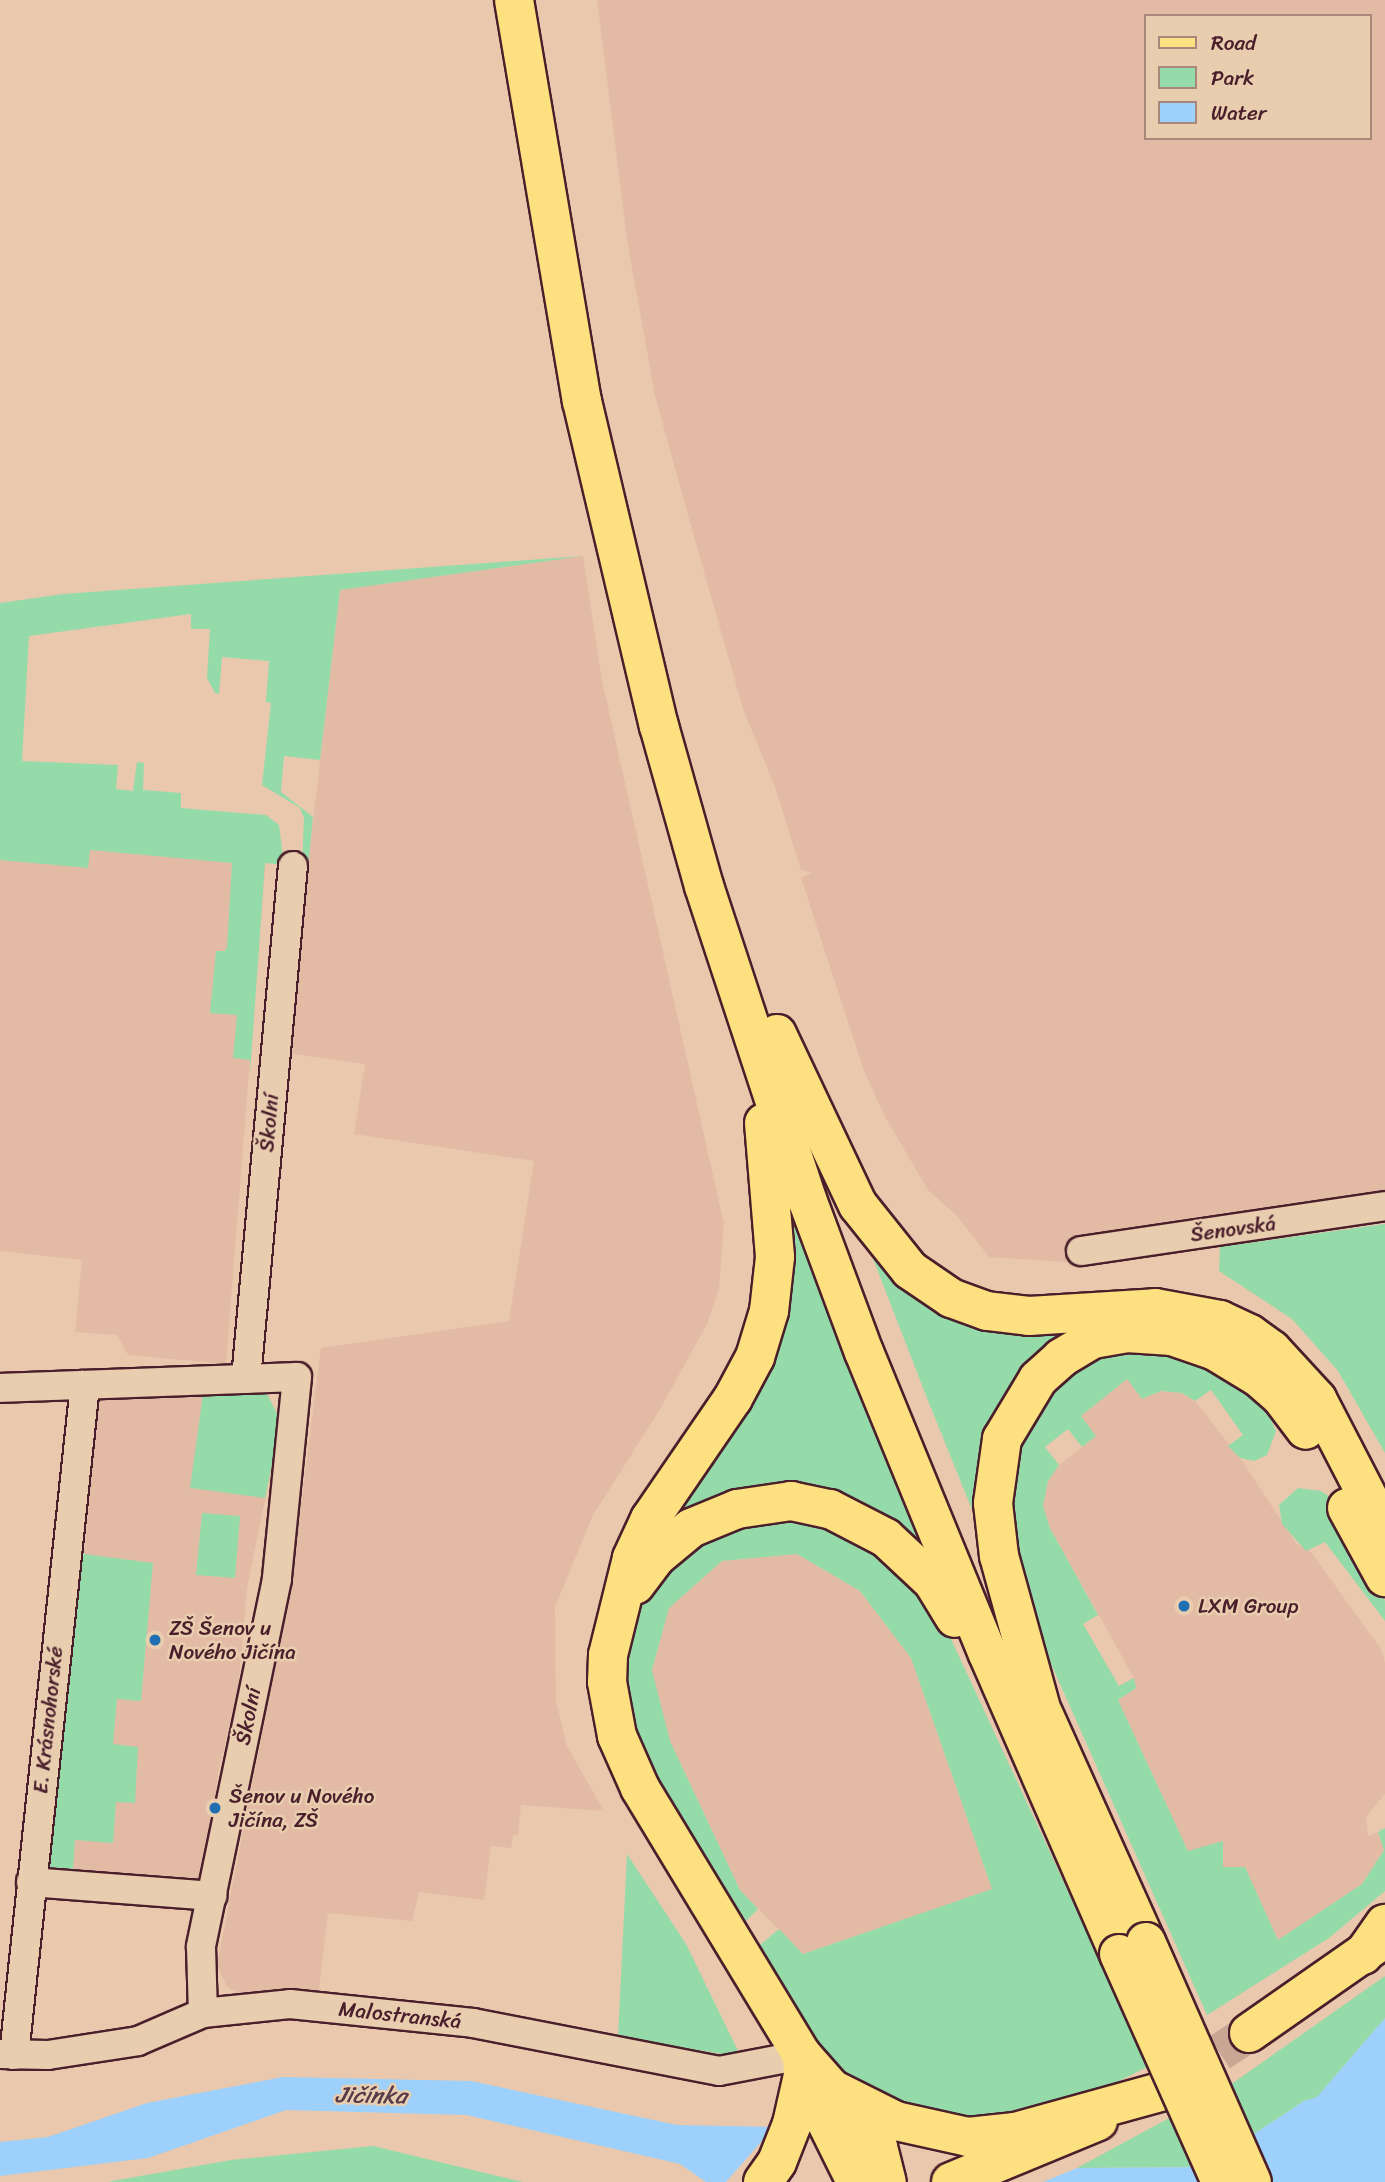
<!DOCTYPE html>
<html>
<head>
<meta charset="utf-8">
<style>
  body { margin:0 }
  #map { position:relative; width:1385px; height:2182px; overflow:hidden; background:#e9c8ad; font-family:Sriracha,sans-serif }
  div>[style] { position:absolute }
  .built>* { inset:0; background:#e3bba5 }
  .green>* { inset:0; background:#95dba9 }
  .water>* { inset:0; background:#9dd1fb }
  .primary-tunnel>* { height:38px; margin-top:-19px; transform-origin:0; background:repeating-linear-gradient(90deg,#c9a693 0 38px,transparent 0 57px) }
  .roads { filter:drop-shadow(2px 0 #4a1f2b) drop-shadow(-2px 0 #4a1f2b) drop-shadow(0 2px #4a1f2b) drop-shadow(0 -2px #4a1f2b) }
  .minor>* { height:28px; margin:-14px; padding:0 14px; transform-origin:14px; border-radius:14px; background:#e8cdaf }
  .primary>* { height:38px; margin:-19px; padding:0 19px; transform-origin:19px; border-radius:19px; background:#fde080 }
  .trunk>* { height:38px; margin:-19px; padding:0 19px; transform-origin:19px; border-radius:19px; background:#fde080 }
  .bridges { filter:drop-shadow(2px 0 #4a1f2b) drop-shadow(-2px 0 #4a1f2b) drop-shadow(0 2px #4a1f2b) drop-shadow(0 -2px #4a1f2b) }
  .trunk-bridge>* { height:38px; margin:-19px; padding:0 19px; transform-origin:19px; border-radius:19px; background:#fde080 }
  .dots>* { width:19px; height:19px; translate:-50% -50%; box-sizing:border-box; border:4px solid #e8cdaf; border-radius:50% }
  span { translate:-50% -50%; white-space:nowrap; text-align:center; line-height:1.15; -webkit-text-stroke:5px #e8cdaf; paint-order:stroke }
  .street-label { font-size:21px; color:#4a1f2b }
  .poi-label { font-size:21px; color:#4a1f2b }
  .left { translate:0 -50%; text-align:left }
  .water-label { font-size:23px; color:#563a4a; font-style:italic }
  .legend { position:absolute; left:1144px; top:14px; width:228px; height:126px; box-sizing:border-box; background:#e8cdaf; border:2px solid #a9877a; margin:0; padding:9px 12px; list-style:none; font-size:21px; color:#4a1f2b }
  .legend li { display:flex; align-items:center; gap:14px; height:35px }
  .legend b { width:35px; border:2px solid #a9877a }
</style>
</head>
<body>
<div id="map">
  <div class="built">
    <i style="clip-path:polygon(evenodd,597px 0,1385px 0,1385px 1196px,1080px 1263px,989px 1257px,957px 1216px,928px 1190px,884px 1115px,863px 1068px,801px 878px,812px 873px,801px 870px,775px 787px,743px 709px,695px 540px,655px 396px,627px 240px,597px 0,1145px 16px,1369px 16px,1369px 138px,1145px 138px,1145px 16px)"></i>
    <i style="clip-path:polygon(583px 556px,602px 680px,724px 1224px,719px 1289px,707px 1324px,659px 1411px,593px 1515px,555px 1607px,556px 1701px,567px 1746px,604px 1811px,521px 1805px,518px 1835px,513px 1835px,511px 1848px,491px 1846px,484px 1900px,419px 1892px,412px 1921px,328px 1913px,319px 1990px,239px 1993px,227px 1987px,217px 1965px,291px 1585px,321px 1348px,509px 1321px,534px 1161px,354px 1134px,365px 1064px,286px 1053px,340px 590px)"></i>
    <i style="clip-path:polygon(0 804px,268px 831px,226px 1364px,128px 1355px,117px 1335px,75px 1332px,82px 1260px,0 1251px)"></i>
    <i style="clip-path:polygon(1127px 1379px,1142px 1399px,1161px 1391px,1182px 1393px,1195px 1401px,1240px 1458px,1296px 1543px,1311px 1552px,1381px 1649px,1385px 1663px,1385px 1794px,1366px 1817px,1368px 1836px,1378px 1832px,1384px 1850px,1362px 1884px,1277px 1941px,1245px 1868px,1223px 1867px,1188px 1851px,1118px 1700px,1136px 1688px,1134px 1678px,1050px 1528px,1043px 1506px,1048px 1481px,1059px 1465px,1096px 1436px,1080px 1416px)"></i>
    <i style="clip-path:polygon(265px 1390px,281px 1422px,247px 1588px,238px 1692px,219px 1768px,203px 1881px,46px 1867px,77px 1553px,84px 1554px,98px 1400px)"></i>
    <i style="clip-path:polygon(797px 1554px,860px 1591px,911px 1658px,992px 1889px,803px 1954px,740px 1890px,670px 1741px,652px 1670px,669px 1608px,722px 1561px)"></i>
  </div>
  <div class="green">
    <i style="clip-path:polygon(583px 556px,340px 590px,320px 760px,284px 756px,281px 792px,313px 817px,308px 868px,302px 867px,304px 818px,300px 808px,262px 785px,271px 703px,266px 702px,269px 661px,222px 657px,219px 694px,215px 693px,207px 678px,210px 629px,191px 629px,191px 614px,29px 636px,22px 761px,118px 765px,116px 789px,133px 791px,137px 762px,144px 763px,143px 790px,181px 793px,181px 808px,266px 815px,279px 825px,284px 865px,265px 863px,250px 1074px,250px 1060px,233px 1058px,237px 1015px,210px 1013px,216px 951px,225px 951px,227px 947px,232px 863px,90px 850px,88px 868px,0 860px,0 603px,63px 594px)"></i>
    <i style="clip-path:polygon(787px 1200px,928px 1550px,818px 1494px,658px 1535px,741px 1404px)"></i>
    <i style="clip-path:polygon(1385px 1224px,1385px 1453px,1338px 1371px,1292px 1319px,1219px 1271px,1220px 1247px)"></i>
    <i style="clip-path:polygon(874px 1249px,924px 1293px,1084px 1323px,1041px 1362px,981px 1520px,975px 1517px,925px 1393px,872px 1256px)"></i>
    <i style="clip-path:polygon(1138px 1346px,1227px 1371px,1263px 1402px,1276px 1431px,1267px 1455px,1254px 1461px,1240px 1458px,1228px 1446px,1243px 1435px,1211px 1390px,1195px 1401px,1182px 1393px,1161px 1391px,1142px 1399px,1127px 1379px,1081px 1416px,1096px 1436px,1082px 1447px,1068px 1429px,1045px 1447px,1059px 1465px,1048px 1481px,1043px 1506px,1050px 1528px,1098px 1615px,1083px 1624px,1119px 1686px,1134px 1678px,1136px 1688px,1118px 1700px,1188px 1851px,1223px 1841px,1223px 1867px,1245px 1867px,1278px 1940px,1362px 1884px,1384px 1850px,1378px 1832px,1385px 1828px,1385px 1891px,1329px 1938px,1207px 2015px,1025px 1605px,1003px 1519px,1021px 1419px,1076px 1361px)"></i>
    <i style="clip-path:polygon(265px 1390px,281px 1422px,265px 1498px,190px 1488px,203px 1394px)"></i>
    <i style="clip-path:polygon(1298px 1488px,1321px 1491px,1333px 1499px,1385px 1601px,1385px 1621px,1325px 1542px,1306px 1551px,1282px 1524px,1279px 1505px)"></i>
    <i style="clip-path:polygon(767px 1510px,867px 1536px,938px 1611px,1149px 2066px,1073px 2104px,939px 2124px,851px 2082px,799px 2019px,755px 1949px,779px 1929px,803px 1954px,992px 1889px,911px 1658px,860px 1591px,797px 1554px,722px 1561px,669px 1608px,652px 1670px,670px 1741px,740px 1890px,758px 1909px,741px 1926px,678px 1826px,633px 1730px,625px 1682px,628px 1633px,646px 1587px,677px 1550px)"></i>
    <i style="clip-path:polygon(202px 1513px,240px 1516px,235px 1578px,196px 1575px)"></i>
    <i style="clip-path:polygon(77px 1553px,153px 1563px,141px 1701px,117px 1699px,113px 1744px,138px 1747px,135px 1803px,116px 1802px,113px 1843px,75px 1840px,73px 1869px,46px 1867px)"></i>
    <i style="clip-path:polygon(627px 1854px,686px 1944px,741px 2057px,618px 2037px)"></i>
    <i style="clip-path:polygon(1385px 1976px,1385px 2018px,1317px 2097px,1304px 2101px,1204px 2167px,1077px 2168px,1230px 2085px)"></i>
    <i style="clip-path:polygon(373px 2146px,523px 2182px,107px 2182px,231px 2160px)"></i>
  </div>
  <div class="water">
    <i style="clip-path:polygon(1385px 2018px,1385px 2182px,1043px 2182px,1077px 2168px,1204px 2167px,1304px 2101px,1317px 2097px)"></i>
    <i style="clip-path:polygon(283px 2077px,471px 2081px,677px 2125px,774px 2127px,726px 2182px,706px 2182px,680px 2164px,466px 2115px,286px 2110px,148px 2158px,0 2176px,0 2142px,48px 2137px,147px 2103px)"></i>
  </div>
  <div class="primary-tunnel">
    <i style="left:1172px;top:2084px;width:92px;rotate:-33.5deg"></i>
  </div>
  <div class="roads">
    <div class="minor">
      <i style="left:1081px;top:1251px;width:307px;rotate:-8.4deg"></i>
      <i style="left:246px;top:1379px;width:515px;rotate:-84.77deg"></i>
      <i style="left:0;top:1388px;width:297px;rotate:-2.1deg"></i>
      <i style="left:297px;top:1377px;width:203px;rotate:95.7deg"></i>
      <i style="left:277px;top:1579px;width:376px;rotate:101.7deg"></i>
      <i style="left:201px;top:1947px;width:66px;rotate:88.3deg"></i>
      <i style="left:31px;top:1882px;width:182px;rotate:4.4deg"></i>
      <i style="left:0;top:2054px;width:48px;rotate:1.2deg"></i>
      <i style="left:48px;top:2055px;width:91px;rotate:-8.8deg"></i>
      <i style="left:138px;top:2041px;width:71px;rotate:-23.3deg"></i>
      <i style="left:203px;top:2013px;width:87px;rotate:-5.9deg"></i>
      <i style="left:290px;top:2004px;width:184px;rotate:5.9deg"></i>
      <i style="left:473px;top:2023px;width:251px;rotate:11deg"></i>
      <i style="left:719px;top:2071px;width:85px;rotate:-10.9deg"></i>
      <i style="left:14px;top:2055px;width:674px;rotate:-83.95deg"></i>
    </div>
    <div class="primary">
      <i style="left:1249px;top:2033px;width:166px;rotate:-34.9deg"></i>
      <i style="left:951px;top:2182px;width:159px;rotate:-22.5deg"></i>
    </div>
    <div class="trunk">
      <i style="left:514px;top:0;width:407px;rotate:80.4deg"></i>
      <i style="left:582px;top:401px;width:334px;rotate:76.7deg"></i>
      <i style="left:659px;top:726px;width:166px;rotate:74.3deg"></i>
      <i style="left:704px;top:886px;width:330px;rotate:71.8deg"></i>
      <i style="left:807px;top:1199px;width:163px;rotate:69.6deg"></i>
      <i style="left:864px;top:1352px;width:326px;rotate:67.7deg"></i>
      <i style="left:988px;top:1654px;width:327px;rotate:66.4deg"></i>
      <i style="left:777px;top:1034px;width:189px;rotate:64.7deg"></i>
      <i style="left:858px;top:1205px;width:83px;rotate:51.3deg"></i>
      <i style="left:910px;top:1270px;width:50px;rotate:34.3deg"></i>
      <i style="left:951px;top:1298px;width:38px;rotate:20deg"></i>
      <i style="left:987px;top:1311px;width:42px;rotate:6.8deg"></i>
      <i style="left:1029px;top:1316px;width:126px;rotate:-3.6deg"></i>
      <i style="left:1155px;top:1308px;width:66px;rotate:10.5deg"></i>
      <i style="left:1220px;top:1320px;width:33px;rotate:25deg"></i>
      <i style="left:1250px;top:1334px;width:27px;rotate:36deg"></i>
      <i style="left:1272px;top:1350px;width:67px;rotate:47.4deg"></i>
      <i style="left:1317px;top:1399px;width:148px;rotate:62.6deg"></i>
      <i style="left:764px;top:1123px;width:134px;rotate:85.3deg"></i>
      <i style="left:775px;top:1257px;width:54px;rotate:96.3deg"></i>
      <i style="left:769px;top:1311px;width:48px;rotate:106.9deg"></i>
      <i style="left:755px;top:1357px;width:47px;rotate:118.2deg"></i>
      <i style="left:733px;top:1398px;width:147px;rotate:124.4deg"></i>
      <i style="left:650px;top:1519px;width:43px;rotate:114.8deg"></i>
      <i style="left:632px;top:1558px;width:100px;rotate:103.9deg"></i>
      <i style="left:608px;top:1655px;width:27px;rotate:92deg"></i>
      <i style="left:607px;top:1682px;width:55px;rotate:79.5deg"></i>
      <i style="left:617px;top:1736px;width:57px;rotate:66.1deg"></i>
      <i style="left:640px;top:1788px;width:312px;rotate:58.8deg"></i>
      <i style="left:802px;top:2055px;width:45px;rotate:48.6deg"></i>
      <i style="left:832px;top:2089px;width:72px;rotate:26.6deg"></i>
      <i style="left:896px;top:2121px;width:74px;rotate:12.5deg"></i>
      <i style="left:968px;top:2137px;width:47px;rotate:-6.1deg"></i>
      <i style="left:1015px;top:2132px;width:150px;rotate:-15.4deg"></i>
      <i style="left:1347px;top:1508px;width:79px;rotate:61.2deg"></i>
      <i style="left:635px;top:1585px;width:35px;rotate:-53deg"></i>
      <i style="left:656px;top:1557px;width:45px;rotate:-39.6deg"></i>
      <i style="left:691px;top:1528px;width:50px;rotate:-22.4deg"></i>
      <i style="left:737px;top:1509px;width:55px;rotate:-8.4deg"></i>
      <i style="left:791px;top:1501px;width:40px;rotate:12deg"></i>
      <i style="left:830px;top:1509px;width:63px;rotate:27.4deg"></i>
      <i style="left:886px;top:1538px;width:64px;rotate:43.1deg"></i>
      <i style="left:933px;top:1582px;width:42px;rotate:58.6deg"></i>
      <i style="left:1042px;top:1712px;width:162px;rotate:-105.4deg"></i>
      <i style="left:999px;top:1556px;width:53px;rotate:-96.5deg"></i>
      <i style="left:993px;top:1503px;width:65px;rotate:-82deg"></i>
      <i style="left:1002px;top:1439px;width:70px;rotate:-59deg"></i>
      <i style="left:1038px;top:1379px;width:31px;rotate:-42deg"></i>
      <i style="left:1061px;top:1358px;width:37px;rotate:-31deg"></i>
      <i style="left:1093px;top:1339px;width:35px;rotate:-10deg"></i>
      <i style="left:1127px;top:1333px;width:45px;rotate:3.8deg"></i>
      <i style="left:1172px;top:1336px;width:46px;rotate:19.2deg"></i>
      <i style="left:1215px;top:1351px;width:50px;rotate:31.2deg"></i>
      <i style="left:1258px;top:1377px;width:30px;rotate:41deg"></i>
      <i style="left:1281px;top:1397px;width:41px;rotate:52.9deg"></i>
      <i style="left:1044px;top:1715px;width:249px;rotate:65.8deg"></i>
      <i style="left:1363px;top:1955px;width:38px;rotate:-55deg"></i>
      <i style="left:803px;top:2075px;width:119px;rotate:63.6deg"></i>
      <i style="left:841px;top:2101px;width:59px;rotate:51.2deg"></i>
      <i style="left:878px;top:2147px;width:36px;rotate:76deg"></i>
      <i style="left:763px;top:2182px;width:24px;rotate:-55deg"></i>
      <i style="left:777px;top:2162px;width:41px;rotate:-68.5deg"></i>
      <i style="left:792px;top:2124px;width:50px;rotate:-77.3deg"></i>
      <i style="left:803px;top:2075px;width:20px;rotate:-93deg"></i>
    </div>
  </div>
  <div class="bridges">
    <div class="trunk-bridge">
      <i style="left:1146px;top:1942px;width:262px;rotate:66.2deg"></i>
      <i style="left:1119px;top:1954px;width:250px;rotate:65.9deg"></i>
    </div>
  </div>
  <div class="dots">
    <i style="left:1184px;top:1606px;background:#1f6fb2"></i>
    <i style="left:155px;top:1640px;background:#1f6fb2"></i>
    <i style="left:215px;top:1808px;background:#1f6fb2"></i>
  </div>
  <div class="street-label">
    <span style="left:269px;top:1123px;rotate:-85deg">Školní</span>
    <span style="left:1233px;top:1229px;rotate:-8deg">Šenovská</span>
    <span style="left:248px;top:1716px;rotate:-78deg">Školní</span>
    <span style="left:48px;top:1720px;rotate:-84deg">E. Krásnohorské</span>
    <span style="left:400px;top:2015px;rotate:6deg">Malostranská</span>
  </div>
  <div class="poi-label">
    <span class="left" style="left:1198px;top:1606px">LXM Group</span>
    <span class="left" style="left:169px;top:1640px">ZŠ Šenov u<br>Nového Jičína</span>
    <span class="left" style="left:229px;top:1808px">Šenov u Nového<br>Jičína, ZŠ</span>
  </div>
  <div class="water-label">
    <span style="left:371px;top:2096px;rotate:1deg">Jičínka</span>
  </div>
  <ul class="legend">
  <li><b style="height:9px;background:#fde080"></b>Road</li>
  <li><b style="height:19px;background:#95dba9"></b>Park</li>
  <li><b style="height:19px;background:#9dd1fb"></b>Water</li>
  </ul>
</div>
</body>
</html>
